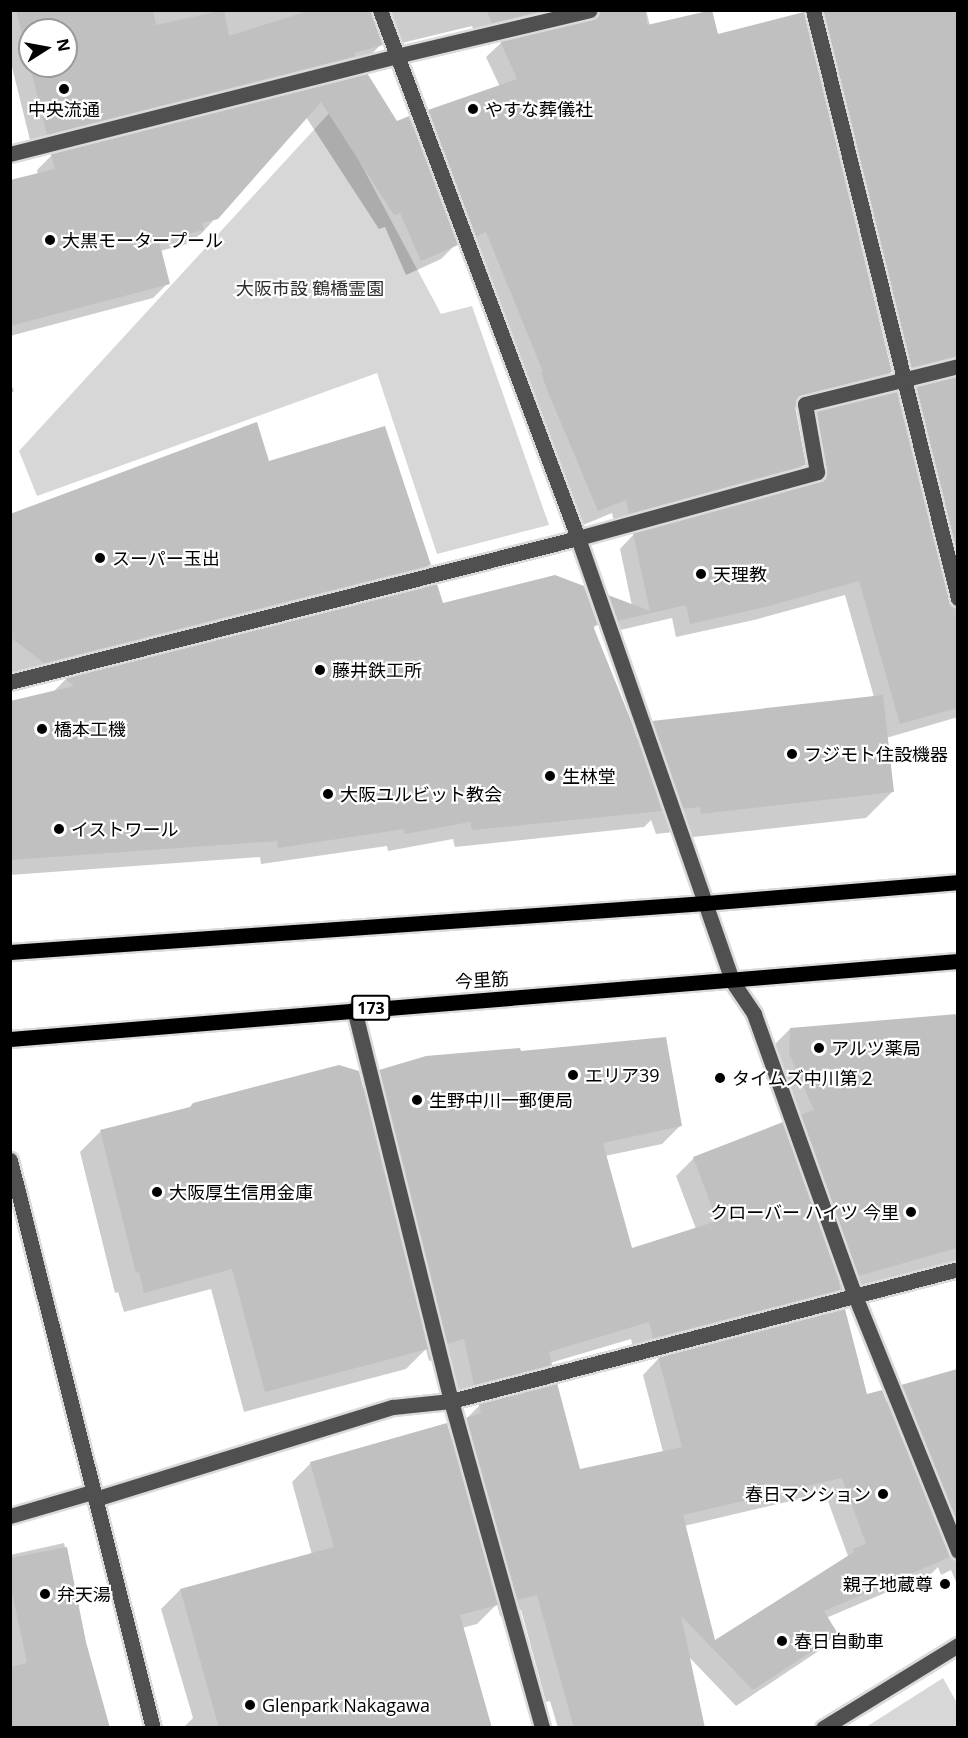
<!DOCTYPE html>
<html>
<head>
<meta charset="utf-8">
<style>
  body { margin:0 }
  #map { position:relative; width:968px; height:1738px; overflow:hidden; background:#fff; font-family:"Open Sans","Noto Sans JP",sans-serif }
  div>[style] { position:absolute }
  .green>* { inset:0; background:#d7d7d7 }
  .shadow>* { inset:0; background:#0003 }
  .building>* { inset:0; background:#c0c0c0 }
  .roads { filter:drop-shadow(2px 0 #dbdbdb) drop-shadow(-2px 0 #dbdbdb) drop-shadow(0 2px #dbdbdb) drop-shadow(0 -2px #dbdbdb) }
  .minor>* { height:15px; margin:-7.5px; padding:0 7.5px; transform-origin:7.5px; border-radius:7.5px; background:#505050 }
  .major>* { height:15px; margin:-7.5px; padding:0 7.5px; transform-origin:7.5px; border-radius:7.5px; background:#000 }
  .dots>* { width:16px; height:16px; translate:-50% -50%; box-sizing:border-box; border:3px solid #fff; border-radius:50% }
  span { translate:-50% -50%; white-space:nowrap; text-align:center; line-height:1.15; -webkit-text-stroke:4.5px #fff; paint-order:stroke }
  .shield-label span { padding:2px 4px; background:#fff; border:2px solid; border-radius:4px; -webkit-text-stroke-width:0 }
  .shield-label { font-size:16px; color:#000; font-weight:700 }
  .poi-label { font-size:18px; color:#000 }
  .left { translate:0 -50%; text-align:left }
  .right { translate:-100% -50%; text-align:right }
  .park-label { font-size:18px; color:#2e2e2e }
  .street-label { font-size:18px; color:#000 }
  .frame { position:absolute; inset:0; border:12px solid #000; pointer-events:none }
  .north { position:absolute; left:18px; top:18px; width:60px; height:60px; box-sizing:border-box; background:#fff; border:2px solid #999; border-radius:50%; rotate:79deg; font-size:16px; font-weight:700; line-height:24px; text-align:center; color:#000 }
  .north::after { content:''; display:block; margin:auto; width:21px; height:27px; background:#000; clip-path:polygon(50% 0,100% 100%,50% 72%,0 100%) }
</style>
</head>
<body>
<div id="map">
  <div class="green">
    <i style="clip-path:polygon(332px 110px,441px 314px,472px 306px,549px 525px,437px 554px,377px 373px,37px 496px,19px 451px)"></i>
    <i style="clip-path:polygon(943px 1678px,957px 1703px,957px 1727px,866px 1727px)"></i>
  </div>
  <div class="shadow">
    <i style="clip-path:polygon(evenodd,10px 10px,646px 10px,650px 26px,717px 36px,891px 372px,876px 386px,794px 408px,804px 464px,790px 479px,615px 527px,612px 513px,583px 525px,534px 407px,471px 245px,461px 250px,458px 242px,441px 259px,406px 275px,385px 227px,379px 229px,306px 117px,202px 233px,187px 244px,160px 251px,168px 283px,153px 298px,10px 336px,10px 182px,38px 175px,37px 170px,52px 155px,367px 75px,396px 122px,412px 128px,429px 111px,500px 87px,486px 57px,501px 43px,584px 23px,583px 17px,477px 37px,472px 26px,385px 47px,383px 42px,367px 59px,32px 148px,10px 59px,10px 10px,30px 30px,66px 30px,66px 66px,30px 66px,30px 30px)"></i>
    <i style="clip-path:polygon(805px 10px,958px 10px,958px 717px,886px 738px,892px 792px,866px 818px,675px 839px,674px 832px,656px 834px,651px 820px,644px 827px,455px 847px,453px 839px,388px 851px,387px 846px,261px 864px,260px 857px,10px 875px,10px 703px,52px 693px,65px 680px,436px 586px,442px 605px,596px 625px,593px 629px,636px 739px,652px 722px,874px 697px,845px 595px,754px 620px,676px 637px,672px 618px,603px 634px,595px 611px,609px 597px,632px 606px,620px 549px,634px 534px,813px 485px,803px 427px,817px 413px,931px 537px,934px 536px,902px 402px,917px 388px,953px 379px,950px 373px,897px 381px,809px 22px,802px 14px)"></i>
    <i style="clip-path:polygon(10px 382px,14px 391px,10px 394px)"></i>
    <i style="clip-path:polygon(268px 462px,429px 565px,408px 586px,10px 675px,10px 516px)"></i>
    <i style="clip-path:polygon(958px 1015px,958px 1264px,635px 1355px,631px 1339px,550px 1363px,532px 1382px,456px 1402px,446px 1356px,429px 1361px,426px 1349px,406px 1369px,244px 1412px,211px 1289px,124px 1312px,118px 1292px,115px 1293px,80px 1152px,101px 1131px,362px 1089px,380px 1071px,519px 1053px,680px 1126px,662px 1144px,605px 1156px,631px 1250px,696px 1229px,676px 1176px,694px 1158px,785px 1133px,789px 1129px,766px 1077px,766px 1053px,790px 1029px)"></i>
    <i style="clip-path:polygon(evenodd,659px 1358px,866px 1396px,886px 1402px,902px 1386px,958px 1371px,958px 1586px,951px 1570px,941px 1575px,938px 1567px,932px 1573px,826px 1618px,836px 1634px,820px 1650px,736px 1706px,688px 1656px,703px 1728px,558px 1728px,550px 1701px,546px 1702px,521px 1610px,500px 1616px,497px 1604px,477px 1624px,462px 1628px,434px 1728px,183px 1728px,193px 1718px,161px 1609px,180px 1590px,312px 1555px,292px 1482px,311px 1463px,449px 1436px,480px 1405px,579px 1471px,663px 1452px,643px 1375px,659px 1358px,825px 1493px,848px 1556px,714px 1643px,684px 1526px,825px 1493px)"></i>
    <i style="clip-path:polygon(64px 1543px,85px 1642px,10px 1728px,10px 1555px)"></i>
  </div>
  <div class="building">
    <i style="clip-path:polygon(evenodd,16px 10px,153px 10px,156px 25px,224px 10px,229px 36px,311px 10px,371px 10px,383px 45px,354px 53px,356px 56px,47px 135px,16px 10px,30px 30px,66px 30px,66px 66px,30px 66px,30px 30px)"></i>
    <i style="clip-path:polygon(486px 10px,546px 10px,492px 23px)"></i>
    <i style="clip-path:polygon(599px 10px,645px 10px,647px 25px,712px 10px,718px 34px,804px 12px,892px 372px,798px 397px,795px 406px,806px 465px,629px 514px,626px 500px,598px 511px,548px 392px,541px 373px,543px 372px,486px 232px,475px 237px,428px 110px,517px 79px,500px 41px,592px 19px)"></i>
    <i style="clip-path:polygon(823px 10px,957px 10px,957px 356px,911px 368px)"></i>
    <i style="clip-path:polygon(367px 73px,397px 121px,409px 116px,458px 245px,421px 261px,400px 213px,394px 215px,321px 102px,218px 219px,202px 223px,204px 230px,159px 241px,170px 284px,10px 326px,10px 180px,55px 169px,51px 154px)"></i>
    <i style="clip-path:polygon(957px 376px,957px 555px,916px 387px)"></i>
    <i style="clip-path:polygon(897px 391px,949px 600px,957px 607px,957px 708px,900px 724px,859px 581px,769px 606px,690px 624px,686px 605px,617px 621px,608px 595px,650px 611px,633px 533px,820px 481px,826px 476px,827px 470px,816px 411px)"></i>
    <i style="clip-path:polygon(257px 422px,269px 461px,385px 426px,431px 565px,44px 663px,10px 637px,10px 514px)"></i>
    <i style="clip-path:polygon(555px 575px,584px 586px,598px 625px,593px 626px,632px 723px,662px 811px,472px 830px,470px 822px,405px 834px,404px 829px,278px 848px,277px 841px,10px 860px,10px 701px,74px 686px,64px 678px,437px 584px,443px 603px)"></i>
    <i style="clip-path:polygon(883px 695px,894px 792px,701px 814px,700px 807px,682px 809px,652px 721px)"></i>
    <i style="clip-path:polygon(957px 1014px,957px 1248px,858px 1276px,801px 1115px,814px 1110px,789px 1053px,790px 1028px)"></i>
    <i style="clip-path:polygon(666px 1037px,682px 1126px,603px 1143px,632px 1248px,717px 1221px,693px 1157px,783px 1122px,839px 1281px,840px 1290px,653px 1338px,649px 1322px,549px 1352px,552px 1365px,474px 1385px,464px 1339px,447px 1344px,379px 1070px,426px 1056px,520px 1048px,521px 1051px)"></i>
    <i style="clip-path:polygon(339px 1065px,359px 1071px,428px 1349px,265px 1392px,232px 1269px,144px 1293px,139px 1272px,136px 1273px,100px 1130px,190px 1107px,193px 1103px)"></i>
    <i style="clip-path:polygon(evenodd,845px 1309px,867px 1394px,882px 1390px,950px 1557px,824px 1611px,838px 1634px,753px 1690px,681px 1616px,705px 1728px,574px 1728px,537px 1595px,517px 1600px,466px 1418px,481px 1413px,479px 1404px,557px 1383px,580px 1469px,682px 1447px,658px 1357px,845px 1309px,842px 1478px,866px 1544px,853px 1549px,854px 1552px,715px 1640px,683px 1515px,842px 1478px)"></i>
    <i style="clip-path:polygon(957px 1369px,957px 1524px,901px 1385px)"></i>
    <i style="clip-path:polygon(447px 1423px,498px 1605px,460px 1615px,492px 1728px,219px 1728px,180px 1589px,334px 1547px,310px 1462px)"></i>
    <i style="clip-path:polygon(67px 1547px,86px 1642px,110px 1728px,10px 1728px,10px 1667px,27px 1663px,10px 1583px,10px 1558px)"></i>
  </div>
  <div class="roads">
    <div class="minor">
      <i style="left:380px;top:10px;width:564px;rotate:69.44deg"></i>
      <i style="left:578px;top:538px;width:469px;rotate:70.8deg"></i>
      <i style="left:732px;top:981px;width:40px;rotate:56deg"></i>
      <i style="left:754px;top:1014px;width:300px;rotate:70.3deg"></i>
      <i style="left:855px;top:1296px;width:275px;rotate:68deg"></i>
      <i style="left:813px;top:10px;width:606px;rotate:76.15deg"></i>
      <i style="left:10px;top:154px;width:398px;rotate:-14.2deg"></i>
      <i style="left:396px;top:56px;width:199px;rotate:-13.3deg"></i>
      <i style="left:10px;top:682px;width:586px;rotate:-14.23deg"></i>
      <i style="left:578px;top:538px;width:248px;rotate:-15.4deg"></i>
      <i style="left:817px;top:472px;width:69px;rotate:-100deg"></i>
      <i style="left:805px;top:404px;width:158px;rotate:-13.9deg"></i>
      <i style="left:354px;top:1009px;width:404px;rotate:76.1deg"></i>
      <i style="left:451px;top:1401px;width:339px;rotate:74.4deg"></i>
      <i style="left:10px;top:1160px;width:586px;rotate:75.87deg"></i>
      <i style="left:95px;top:1499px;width:312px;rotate:-17.2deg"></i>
      <i style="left:393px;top:1407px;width:58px;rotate:-5.9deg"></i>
      <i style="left:451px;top:1401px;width:524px;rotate:-14.59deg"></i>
      <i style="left:10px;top:1516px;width:85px;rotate:-16.3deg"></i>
      <i style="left:823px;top:1728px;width:158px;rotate:-31.6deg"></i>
    </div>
    <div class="major">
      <i style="left:10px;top:952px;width:697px;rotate:-4.03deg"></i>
      <i style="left:705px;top:903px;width:254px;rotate:-4.7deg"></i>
      <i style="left:10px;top:1039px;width:951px;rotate:-4.7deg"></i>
    </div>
  </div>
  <div class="dots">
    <i style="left:64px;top:89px;background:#000"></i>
    <i style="left:473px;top:109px;background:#000"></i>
    <i style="left:50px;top:240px;background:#000"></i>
    <i style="left:100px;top:558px;background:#000"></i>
    <i style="left:701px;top:574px;background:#000"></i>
    <i style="left:320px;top:670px;background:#000"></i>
    <i style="left:42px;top:729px;background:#000"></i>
    <i style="left:792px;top:754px;background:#000"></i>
    <i style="left:550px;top:776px;background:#000"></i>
    <i style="left:328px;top:794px;background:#000"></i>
    <i style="left:59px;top:829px;background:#000"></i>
    <i style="left:819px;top:1048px;background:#000"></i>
    <i style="left:573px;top:1075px;background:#000"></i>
    <i style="left:720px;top:1078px;background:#000"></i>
    <i style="left:417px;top:1100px;background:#000"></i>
    <i style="left:157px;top:1192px;background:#000"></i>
    <i style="left:911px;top:1212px;background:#000"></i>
    <i style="left:883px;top:1494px;background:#000"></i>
    <i style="left:945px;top:1584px;background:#000"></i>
    <i style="left:45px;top:1594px;background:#000"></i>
    <i style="left:782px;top:1641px;background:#000"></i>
    <i style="left:250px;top:1705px;background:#000"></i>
  </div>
  <div class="shield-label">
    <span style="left:371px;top:1008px">173</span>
  </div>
  <div class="poi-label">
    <span style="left:64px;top:109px">中央流通</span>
    <span class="left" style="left:485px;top:109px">やすな葬儀社</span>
    <span class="left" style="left:62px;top:240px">大黒モータープール</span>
    <span class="left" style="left:112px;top:558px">スーパー玉出</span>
    <span class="left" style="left:713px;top:574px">天理教</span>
    <span class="left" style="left:332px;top:670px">藤井鉄工所</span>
    <span class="left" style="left:54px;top:729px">橋本工機</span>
    <span class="left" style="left:804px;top:754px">フジモト住設機器</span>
    <span class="left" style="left:562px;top:776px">生林堂</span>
    <span class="left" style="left:340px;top:794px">大阪ユルビット教会</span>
    <span class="left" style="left:71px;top:829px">イストワール</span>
    <span class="left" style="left:831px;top:1048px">アルツ薬局</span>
    <span class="left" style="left:585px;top:1075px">エリア39</span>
    <span class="left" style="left:732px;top:1078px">タイムズ中川第２</span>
    <span class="left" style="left:429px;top:1100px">生野中川一郵便局</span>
    <span class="left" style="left:169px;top:1192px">大阪厚生信用金庫</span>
    <span class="right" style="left:899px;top:1212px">クローバー ハイツ 今里</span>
    <span class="right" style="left:871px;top:1494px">春日マンション</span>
    <span class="right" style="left:933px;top:1584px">親子地蔵尊</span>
    <span class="left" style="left:57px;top:1594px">弁天湯</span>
    <span class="left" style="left:794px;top:1641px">春日自動車</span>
    <span class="left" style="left:262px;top:1705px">Glenpark Nakagawa</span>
  </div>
  <div class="park-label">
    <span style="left:310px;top:288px">大阪市設 鶴橋霊園</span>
  </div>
  <div class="street-label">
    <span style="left:482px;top:980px;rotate:-4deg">今里筋</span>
  </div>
  <div class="frame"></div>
  <div class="north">N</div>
</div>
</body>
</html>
